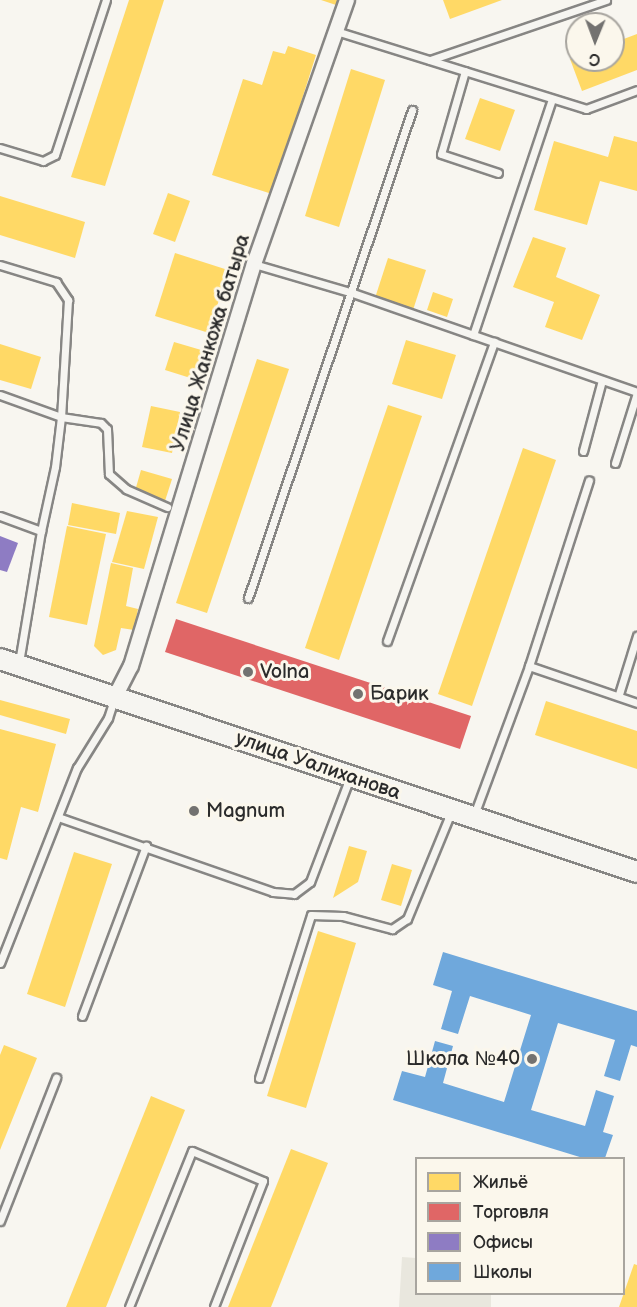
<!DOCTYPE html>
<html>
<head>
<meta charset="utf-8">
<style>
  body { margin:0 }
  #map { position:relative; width:637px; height:1307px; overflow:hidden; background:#f8f6f0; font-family:"Balsamiq Sans",sans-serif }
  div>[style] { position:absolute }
  .green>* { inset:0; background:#e9e7de }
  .homes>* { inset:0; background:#ffd966 }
  .shops>* { inset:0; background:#e06666 }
  .offices>* { inset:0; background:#8e7cc3 }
  .schools>* { inset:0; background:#6fa8dc }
  .roads { filter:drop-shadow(2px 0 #878684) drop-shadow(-2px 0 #878684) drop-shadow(0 2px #878684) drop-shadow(0 -2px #878684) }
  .service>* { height:7px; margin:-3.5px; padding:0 3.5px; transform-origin:3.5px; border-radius:3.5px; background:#f6f5f1 }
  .minor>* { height:14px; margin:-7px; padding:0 7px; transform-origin:7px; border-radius:7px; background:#f6f5f1 }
  .secondary>* { height:20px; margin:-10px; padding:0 10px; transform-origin:10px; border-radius:10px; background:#f6f5f1 }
  .dots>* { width:16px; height:16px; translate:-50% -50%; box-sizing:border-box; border:3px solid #fbf7ec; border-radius:50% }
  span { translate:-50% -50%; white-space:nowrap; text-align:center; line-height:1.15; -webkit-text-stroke:6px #fbf7ec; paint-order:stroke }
  .street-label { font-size:20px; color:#2b2b2b }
  .poi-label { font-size:20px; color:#2b2b2b }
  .left { translate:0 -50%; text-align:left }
  .right { translate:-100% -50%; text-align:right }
  .legend { position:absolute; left:415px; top:1157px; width:210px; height:138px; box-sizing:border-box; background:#fbf7ec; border:2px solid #a8a59f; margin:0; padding:8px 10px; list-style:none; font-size:18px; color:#2b2b2b }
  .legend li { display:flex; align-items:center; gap:12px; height:30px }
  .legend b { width:30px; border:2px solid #a8a59f }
  .north { position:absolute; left:565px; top:12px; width:60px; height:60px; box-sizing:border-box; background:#fbf7ec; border:2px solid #a8a59f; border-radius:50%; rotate:181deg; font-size:16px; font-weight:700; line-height:24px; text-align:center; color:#2b2b2b }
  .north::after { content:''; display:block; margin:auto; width:21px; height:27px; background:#737270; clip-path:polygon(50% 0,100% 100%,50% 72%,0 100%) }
</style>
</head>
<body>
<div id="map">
  <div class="green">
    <i style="clip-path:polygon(402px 1257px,416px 1258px,416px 1294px,491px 1294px,491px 1307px,399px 1307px)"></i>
  </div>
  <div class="homes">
    <i style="clip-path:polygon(129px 0,164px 0,105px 186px,71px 177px)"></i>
    <i style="clip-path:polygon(321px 0,342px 0,339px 6px)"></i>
    <i style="clip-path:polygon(443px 0,502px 0,450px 19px)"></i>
    <i style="clip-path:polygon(637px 34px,637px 70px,582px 91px,570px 59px,613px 60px,613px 43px)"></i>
    <i style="clip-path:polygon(288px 46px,316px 55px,272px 194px,212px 175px,243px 79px,262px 85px,273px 51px,285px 54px)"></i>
    <i style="clip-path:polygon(351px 69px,385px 80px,339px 227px,305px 216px)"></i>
    <i style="clip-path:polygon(480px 98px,515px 110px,500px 151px,465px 139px)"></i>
    <i style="clip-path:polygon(614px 136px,637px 142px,637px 191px,600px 181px,587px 225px,534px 210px,554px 141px,608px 157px)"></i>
    <i style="clip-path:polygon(168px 193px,190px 201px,175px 242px,153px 234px)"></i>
    <i style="clip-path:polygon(0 196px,85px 222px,75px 258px,0 235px)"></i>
    <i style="clip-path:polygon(533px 237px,566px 248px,556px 277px,600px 295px,582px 340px,545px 327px,554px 302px,513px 287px)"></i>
    <i style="clip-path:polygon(175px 253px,228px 270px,209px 333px,155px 316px)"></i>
    <i style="clip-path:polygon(388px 258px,426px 270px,413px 310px,375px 298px)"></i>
    <i style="clip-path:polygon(433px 292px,453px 299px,447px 317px,427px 310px)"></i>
    <i style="clip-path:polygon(406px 340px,456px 355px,442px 399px,392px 384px)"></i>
    <i style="clip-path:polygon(174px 342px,208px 352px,200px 381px,165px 370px)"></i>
    <i style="clip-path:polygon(0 344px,41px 357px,31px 389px,0 380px)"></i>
    <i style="clip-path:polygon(257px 359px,289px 369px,207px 613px,176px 603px)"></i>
    <i style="clip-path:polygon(388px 405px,422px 416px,339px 660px,305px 648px)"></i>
    <i style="clip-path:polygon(151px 406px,180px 412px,172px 453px,142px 447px)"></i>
    <i style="clip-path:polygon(523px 448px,556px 460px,472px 706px,438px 694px)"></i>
    <i style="clip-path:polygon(141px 470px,172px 479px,165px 501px,135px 491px)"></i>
    <i style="clip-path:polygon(72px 503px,120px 513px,116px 534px,68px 525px)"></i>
    <i style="clip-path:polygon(127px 511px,158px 517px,144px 569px,112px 562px)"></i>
    <i style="clip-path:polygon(67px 526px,106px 534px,87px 625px,49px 617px)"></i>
    <i style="clip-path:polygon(111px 563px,133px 568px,126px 606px,138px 609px,134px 630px,121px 628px,116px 650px,103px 655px,94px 646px)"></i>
    <i style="clip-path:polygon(0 700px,70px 719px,66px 734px,0 715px)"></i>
    <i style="clip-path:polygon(546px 701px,637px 731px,637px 769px,535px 735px)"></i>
    <i style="clip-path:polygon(0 729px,56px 744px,38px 812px,21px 807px,7px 860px,0 858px)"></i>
    <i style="clip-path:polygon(349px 846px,367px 851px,358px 882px,333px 898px)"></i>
    <i style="clip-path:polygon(74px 852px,112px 864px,65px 1007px,27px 994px)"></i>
    <i style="clip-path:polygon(392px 864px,412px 870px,401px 906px,381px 900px)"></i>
    <i style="clip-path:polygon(318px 931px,356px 943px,306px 1108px,267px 1096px)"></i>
    <i style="clip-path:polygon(4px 1045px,37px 1058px,0 1150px,0 1055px)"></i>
    <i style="clip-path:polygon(151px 1096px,185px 1110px,106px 1307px,66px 1307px)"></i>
    <i style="clip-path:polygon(291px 1149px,328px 1163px,271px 1307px,228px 1307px)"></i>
    <i style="clip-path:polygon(634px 1264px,637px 1265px,637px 1307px,619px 1307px)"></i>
  </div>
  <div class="shops">
    <i style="clip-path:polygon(176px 619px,471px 716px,460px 749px,165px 652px)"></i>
  </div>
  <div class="offices">
    <i style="clip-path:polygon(0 536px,18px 543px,7px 572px,0 570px)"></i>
  </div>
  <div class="schools">
    <i style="clip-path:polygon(443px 952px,637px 1011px,637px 1047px,631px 1045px,620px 1081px,604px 1076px,615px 1040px,558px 1023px,531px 1110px,585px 1126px,596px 1090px,614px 1096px,603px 1132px,613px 1135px,605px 1158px,583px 1158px,393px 1100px,402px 1071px,425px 1077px,435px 1041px,453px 1046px,443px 1083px,504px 1102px,531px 1015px,470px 996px,458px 1034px,441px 1029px,452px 991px,433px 985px)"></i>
  </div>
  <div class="roads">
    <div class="service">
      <i style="left:336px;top:31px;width:262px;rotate:17.3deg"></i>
      <i style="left:586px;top:109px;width:54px;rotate:-20.4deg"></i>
      <i style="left:430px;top:60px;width:186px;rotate:-18.8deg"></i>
      <i style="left:465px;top:71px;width:86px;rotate:106.1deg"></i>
      <i style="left:441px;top:154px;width:60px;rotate:18.4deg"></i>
      <i style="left:0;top:148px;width:45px;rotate:16.8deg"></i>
      <i style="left:43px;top:161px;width:13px;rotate:-27deg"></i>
      <i style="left:55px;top:155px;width:163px;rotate:-71.8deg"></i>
      <i style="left:254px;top:264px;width:100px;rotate:16.3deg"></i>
      <i style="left:350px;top:292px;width:304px;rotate:19.2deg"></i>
      <i style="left:0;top:265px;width:59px;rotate:16.9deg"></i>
      <i style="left:56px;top:282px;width:22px;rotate:56deg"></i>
      <i style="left:68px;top:300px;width:117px;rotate:93.4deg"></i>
      <i style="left:61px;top:417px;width:40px;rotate:8.5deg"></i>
      <i style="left:101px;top:423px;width:8px;rotate:45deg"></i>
      <i style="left:107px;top:429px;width:45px;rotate:87.5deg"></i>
      <i style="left:109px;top:474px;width:23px;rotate:41deg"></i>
      <i style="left:126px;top:489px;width:45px;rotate:23.7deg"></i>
      <i style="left:473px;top:335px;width:249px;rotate:-71.5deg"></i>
      <i style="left:0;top:395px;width:65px;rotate:19.8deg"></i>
      <i style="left:61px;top:417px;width:50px;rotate:96.8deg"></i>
      <i style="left:55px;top:467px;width:66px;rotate:102.3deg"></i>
      <i style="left:583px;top:451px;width:73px;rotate:-75deg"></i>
      <i style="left:615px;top:463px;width:73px;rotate:-72.6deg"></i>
      <i style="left:0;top:516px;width:44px;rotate:20.1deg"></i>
      <i style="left:41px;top:531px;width:134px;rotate:99.5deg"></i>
      <i style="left:248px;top:598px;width:515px;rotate:-71.42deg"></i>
      <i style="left:387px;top:641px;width:318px;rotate:-70.3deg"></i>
      <i style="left:529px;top:666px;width:195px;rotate:-72.1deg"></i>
      <i style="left:619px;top:694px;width:61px;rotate:-72.8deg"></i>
      <i style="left:474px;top:815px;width:159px;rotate:-69.7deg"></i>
      <i style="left:529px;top:666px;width:114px;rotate:18.9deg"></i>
      <i style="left:58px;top:817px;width:228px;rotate:19.2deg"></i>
      <i style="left:273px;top:892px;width:21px;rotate:5deg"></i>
      <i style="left:294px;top:894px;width:20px;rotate:-37deg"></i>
      <i style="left:310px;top:882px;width:112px;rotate:-69.1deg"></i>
      <i style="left:0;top:963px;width:210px;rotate:-68.5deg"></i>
      <i style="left:77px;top:768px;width:59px;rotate:-58.2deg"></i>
      <i style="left:108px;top:718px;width:20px;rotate:-72deg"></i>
      <i style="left:82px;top:1016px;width:182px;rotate:-69.4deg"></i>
      <i style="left:259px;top:1078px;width:171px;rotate:-72.3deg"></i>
      <i style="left:311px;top:915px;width:32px;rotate:2deg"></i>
      <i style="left:343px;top:916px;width:51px;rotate:14.9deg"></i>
      <i style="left:392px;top:929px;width:18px;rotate:-34deg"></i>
      <i style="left:407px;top:919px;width:116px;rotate:-67.6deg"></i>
      <i style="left:0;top:1221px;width:154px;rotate:-68.6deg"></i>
      <i style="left:129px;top:1307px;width:168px;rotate:-68deg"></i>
      <i style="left:192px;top:1151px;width:77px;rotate:22.9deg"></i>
      <i style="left:263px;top:1181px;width:135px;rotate:111.3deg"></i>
    </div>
    <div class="minor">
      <i style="left:115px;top:697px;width:35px;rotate:-63deg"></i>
      <i style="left:131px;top:666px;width:420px;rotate:-73deg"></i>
      <i style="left:254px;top:264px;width:280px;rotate:-70.6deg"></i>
    </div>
    <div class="secondary">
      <i style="left:0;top:659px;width:672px;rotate:18.49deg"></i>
    </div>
  </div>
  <div class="dots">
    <i style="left:248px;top:672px;background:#737270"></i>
    <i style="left:358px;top:694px;background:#737270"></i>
    <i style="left:194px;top:811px;background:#737270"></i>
    <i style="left:532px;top:1059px;background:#737270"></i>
  </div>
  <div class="street-label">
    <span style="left:211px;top:343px;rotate:-73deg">Улица Жанкожа батыра</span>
    <span style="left:318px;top:766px;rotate:19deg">улица Уалиханова</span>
  </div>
  <div class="poi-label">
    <span class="left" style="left:260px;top:672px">Volna</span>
    <span class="left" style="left:370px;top:694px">Барик</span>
    <span class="left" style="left:206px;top:811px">Magnum</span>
    <span class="right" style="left:520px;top:1059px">Школа №40</span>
  </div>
  <ul class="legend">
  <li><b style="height:16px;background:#ffd966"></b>Жильё</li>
  <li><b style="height:16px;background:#e06666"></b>Торговля</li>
  <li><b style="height:16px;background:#8e7cc3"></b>Офисы</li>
  <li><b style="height:16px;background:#6fa8dc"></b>Школы</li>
  </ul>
  <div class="north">С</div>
</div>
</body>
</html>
